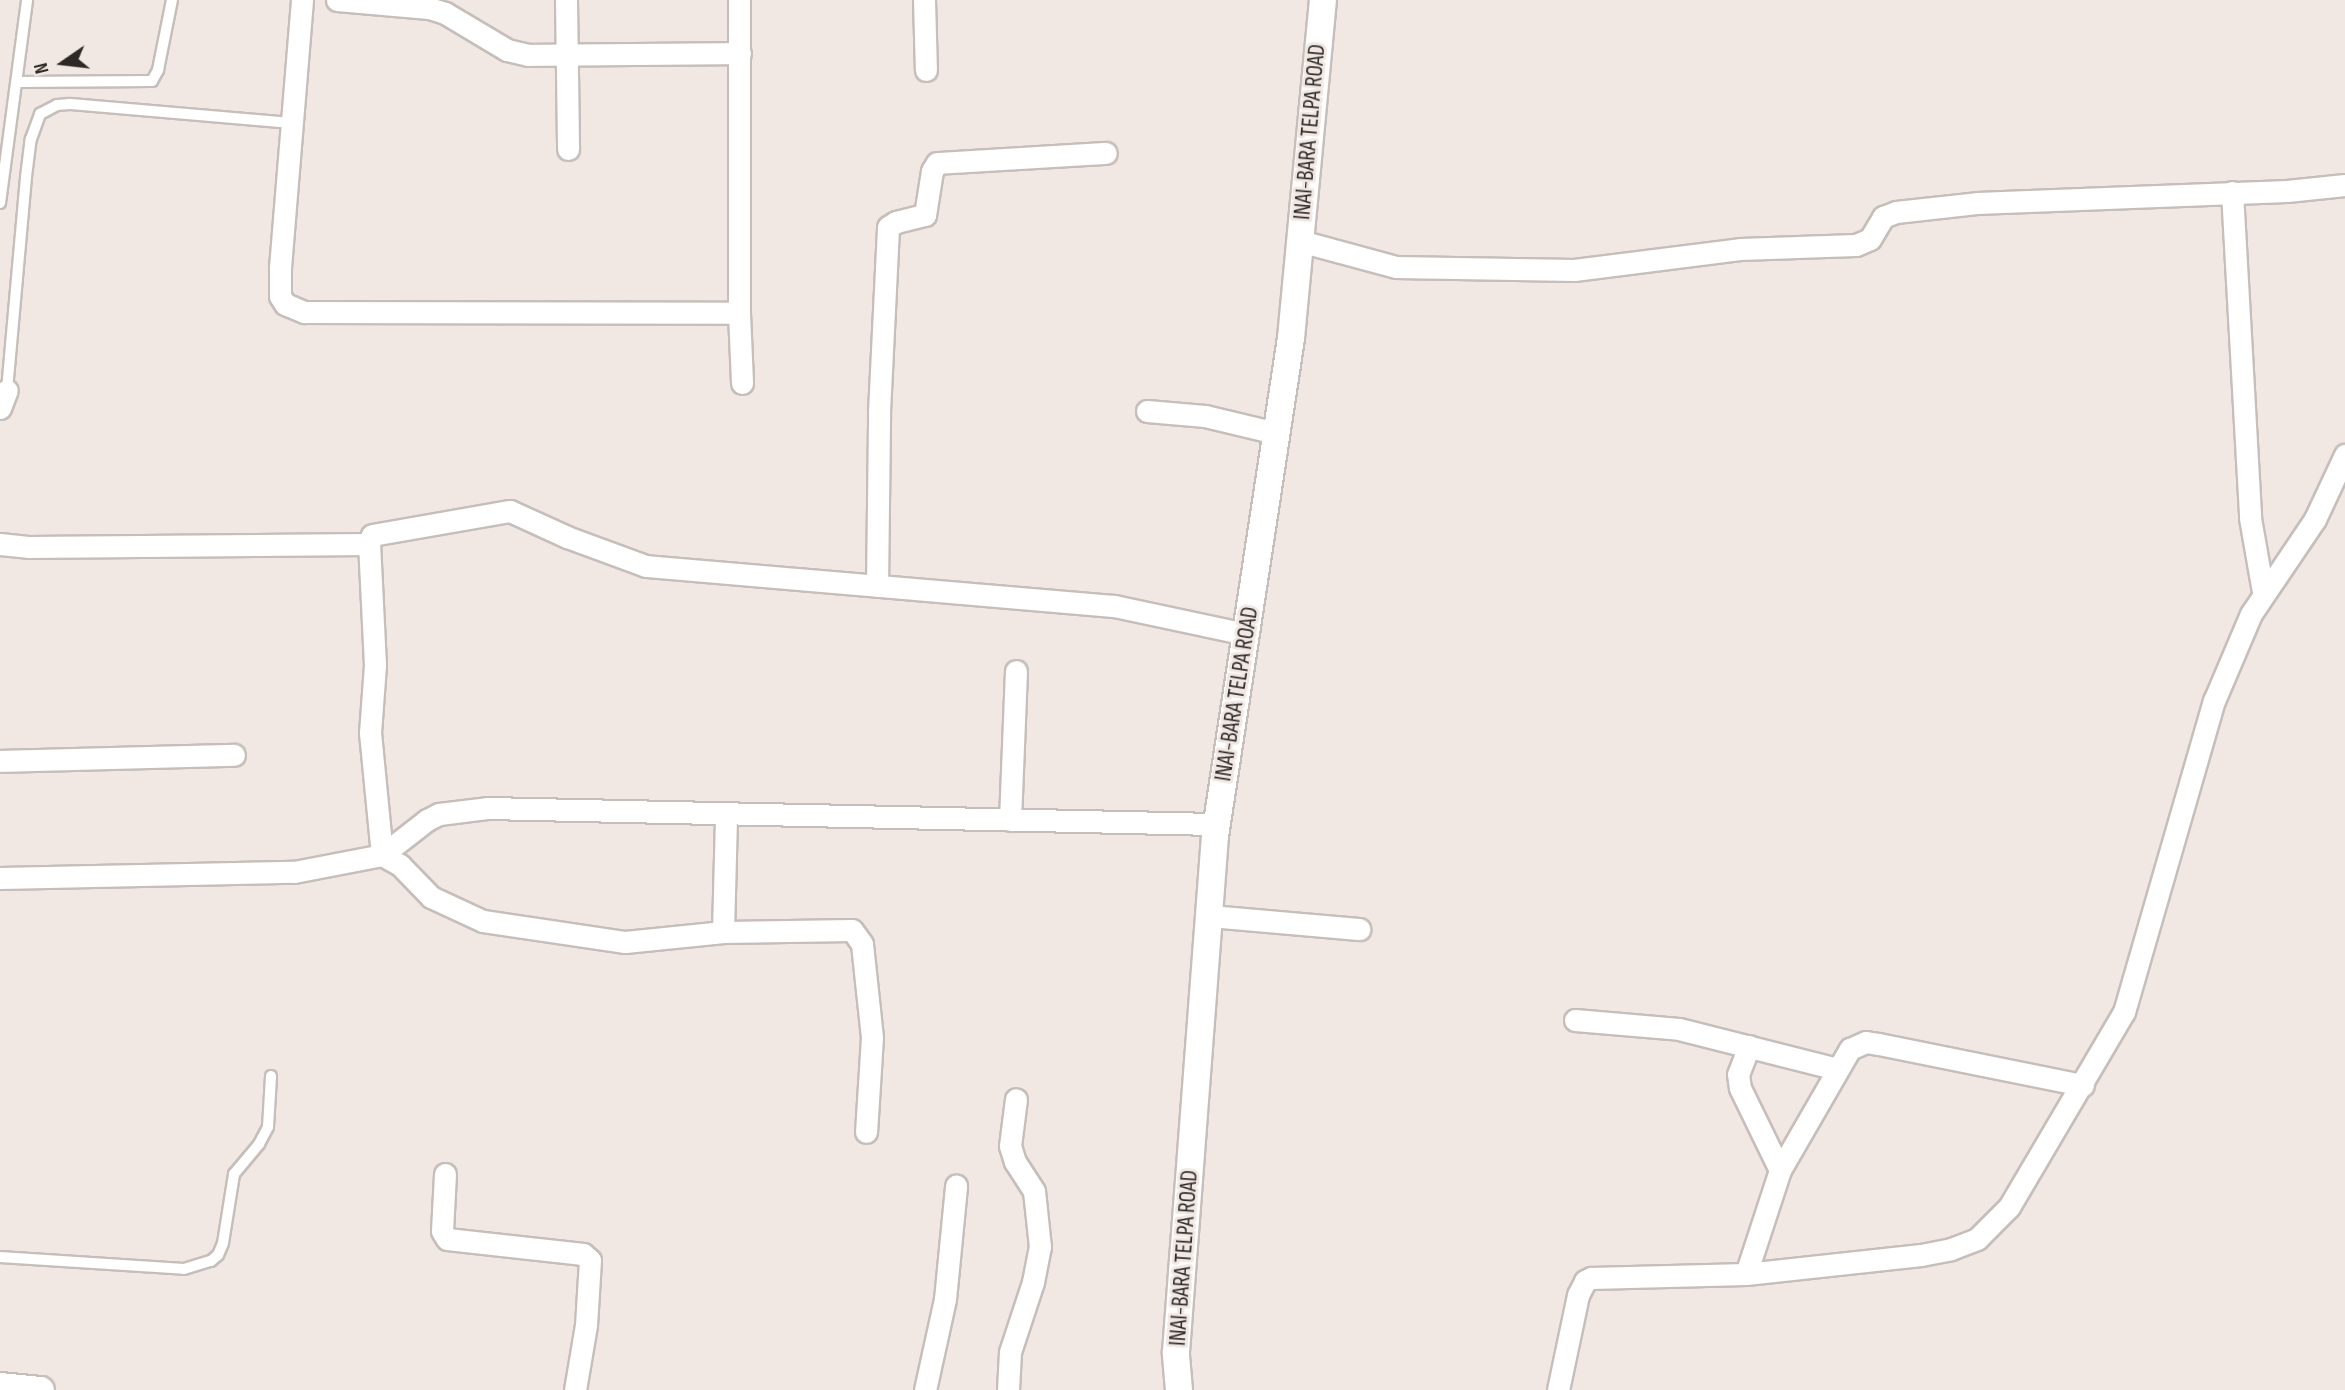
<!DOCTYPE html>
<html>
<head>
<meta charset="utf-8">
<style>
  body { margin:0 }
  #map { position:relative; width:2345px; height:1390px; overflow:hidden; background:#f1e8e4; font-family:"Sofia Sans Condensed",sans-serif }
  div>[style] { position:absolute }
  .roads { filter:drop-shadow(2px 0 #c6beba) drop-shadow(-2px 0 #c6beba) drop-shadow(0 2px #c6beba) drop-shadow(0 -2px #c6beba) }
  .service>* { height:10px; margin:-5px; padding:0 5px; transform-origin:5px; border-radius:5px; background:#fff }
  .minor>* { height:21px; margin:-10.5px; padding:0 10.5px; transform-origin:10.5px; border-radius:10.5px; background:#fff }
  .tertiary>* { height:26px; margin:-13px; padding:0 13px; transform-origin:13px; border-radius:13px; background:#fff }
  span { translate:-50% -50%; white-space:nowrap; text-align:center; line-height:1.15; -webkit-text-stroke:6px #f1e8e4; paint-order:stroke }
  .street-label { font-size:23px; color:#2c2927 }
  .north { position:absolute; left:28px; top:28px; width:70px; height:70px; -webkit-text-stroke:5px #f1e8e4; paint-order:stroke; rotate:256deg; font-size:19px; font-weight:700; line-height:28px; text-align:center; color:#2c2927 }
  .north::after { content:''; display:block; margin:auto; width:24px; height:32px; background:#2c2927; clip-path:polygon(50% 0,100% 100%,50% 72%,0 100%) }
</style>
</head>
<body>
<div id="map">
  <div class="roads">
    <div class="service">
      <i style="left:17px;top:82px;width:135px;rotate:-0.4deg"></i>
      <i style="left:152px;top:81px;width:13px;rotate:-61deg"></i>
      <i style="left:158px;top:70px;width:71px;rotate:-78.7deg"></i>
      <i style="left:0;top:203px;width:205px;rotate:-82.4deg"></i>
      <i style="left:7px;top:390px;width:214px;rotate:-84.9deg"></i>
      <i style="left:26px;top:177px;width:38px;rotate:-83deg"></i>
      <i style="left:31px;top:139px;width:27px;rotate:-70deg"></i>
      <i style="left:40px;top:114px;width:19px;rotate:-28deg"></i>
      <i style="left:57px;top:105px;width:13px;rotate:-4deg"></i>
      <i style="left:70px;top:104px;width:223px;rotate:4.9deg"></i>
      <i style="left:0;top:1257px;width:184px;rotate:3.7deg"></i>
      <i style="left:184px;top:1269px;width:28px;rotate:-17deg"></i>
      <i style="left:211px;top:1261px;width:9px;rotate:-41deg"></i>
      <i style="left:218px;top:1255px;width:13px;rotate:-67deg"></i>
      <i style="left:223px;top:1243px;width:70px;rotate:-80.9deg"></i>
      <i style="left:234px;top:1174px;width:39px;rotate:-50deg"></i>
      <i style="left:259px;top:1144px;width:19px;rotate:-62deg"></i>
      <i style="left:268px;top:1127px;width:51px;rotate:-86.6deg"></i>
    </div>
    <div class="minor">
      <i style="left:302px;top:0;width:269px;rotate:94.7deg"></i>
      <i style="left:280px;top:268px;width:28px;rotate:90deg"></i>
      <i style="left:280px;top:296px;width:9px;rotate:58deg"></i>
      <i style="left:285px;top:304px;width:21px;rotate:23deg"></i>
      <i style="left:304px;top:312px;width:435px;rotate:0.1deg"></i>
      <i style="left:337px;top:0;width:92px;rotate:5deg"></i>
      <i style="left:429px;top:8px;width:17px;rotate:17deg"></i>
      <i style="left:445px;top:13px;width:72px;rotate:30.8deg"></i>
      <i style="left:507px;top:50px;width:22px;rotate:13deg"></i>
      <i style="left:528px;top:55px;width:212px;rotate:-0.5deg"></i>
      <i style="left:566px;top:0;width:149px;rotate:89.2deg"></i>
      <i style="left:739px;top:0;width:313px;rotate:90deg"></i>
      <i style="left:739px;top:313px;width:70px;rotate:87.5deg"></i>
      <i style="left:924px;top:0;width:70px;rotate:88.4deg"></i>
      <i style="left:2232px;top:192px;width:326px;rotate:86.8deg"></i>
      <i style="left:2250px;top:518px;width:75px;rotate:80deg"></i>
      <i style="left:1300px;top:241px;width:99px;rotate:15.2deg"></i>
      <i style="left:1396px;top:267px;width:178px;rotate:1deg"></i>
      <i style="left:1574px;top:270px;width:167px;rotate:-7.2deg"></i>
      <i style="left:1740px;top:249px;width:116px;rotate:-2deg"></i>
      <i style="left:1856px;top:245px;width:15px;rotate:-23deg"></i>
      <i style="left:1870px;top:239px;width:26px;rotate:-59deg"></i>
      <i style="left:1883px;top:217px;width:14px;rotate:-21deg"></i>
      <i style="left:1896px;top:212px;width:81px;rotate:-6.3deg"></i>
      <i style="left:1977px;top:203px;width:310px;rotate:-2.2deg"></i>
      <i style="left:2287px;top:191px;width:58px;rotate:-5.9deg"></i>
      <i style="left:0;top:408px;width:19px;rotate:-69deg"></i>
      <i style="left:1147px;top:411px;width:58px;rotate:4.9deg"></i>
      <i style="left:1205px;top:416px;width:73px;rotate:13.5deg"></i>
      <i style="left:0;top:544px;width:28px;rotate:6deg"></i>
      <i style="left:28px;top:547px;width:341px;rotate:-0.5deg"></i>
      <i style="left:877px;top:586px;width:174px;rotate:-89.3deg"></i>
      <i style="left:879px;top:412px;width:185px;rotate:-87.2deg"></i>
      <i style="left:888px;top:227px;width:9px;rotate:-32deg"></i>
      <i style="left:896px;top:222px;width:30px;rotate:-14deg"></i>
      <i style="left:925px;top:215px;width:45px;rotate:-81deg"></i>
      <i style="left:932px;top:171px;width:9px;rotate:-58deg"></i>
      <i style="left:937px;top:163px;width:169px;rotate:-3.4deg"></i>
      <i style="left:0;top:761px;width:234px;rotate:-1.5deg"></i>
      <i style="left:1010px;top:820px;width:149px;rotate:-87.7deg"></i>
      <i style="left:382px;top:855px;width:123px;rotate:-95.6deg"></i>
      <i style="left:370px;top:733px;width:68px;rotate:-85.8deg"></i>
      <i style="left:375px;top:665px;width:121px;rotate:-92.8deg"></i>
      <i style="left:369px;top:544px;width:9px;rotate:-72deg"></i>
      <i style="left:372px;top:535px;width:140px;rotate:-9.9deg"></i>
      <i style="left:510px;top:511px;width:63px;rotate:24.5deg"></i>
      <i style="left:567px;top:537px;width:84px;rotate:20.2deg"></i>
      <i style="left:646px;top:566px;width:470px;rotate:4.9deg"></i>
      <i style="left:1114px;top:606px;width:135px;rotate:12deg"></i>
      <i style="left:382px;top:855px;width:57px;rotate:-37.9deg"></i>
      <i style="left:427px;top:820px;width:13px;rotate:-27deg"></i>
      <i style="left:439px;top:814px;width:48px;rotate:-7.1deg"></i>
      <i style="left:487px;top:808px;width:730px;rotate:1.26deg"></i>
      <i style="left:0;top:878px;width:294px;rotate:-1.2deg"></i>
      <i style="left:294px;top:872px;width:90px;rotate:-10.9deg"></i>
      <i style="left:382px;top:855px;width:21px;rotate:29deg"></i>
      <i style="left:400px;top:865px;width:45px;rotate:45.9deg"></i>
      <i style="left:431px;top:897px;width:57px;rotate:24.8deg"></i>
      <i style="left:483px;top:921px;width:144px;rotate:8.4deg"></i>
      <i style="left:625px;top:942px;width:99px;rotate:-5.8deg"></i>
      <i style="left:723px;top:932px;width:129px;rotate:-0.9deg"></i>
      <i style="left:852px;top:930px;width:17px;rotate:54deg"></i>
      <i style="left:862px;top:944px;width:94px;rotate:83.9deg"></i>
      <i style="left:872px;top:1037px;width:95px;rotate:93.6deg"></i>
      <i style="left:1209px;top:916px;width:151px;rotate:5deg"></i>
      <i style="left:723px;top:932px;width:117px;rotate:-88.5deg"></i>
      <i style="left:1575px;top:1020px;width:104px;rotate:4.9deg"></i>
      <i style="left:1679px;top:1029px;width:163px;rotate:14.2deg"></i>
      <i style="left:1749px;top:1046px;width:30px;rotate:111deg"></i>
      <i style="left:1738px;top:1074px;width:14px;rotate:82deg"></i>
      <i style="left:1740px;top:1088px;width:91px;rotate:64deg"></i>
      <i style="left:445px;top:1174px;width:57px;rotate:93deg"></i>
      <i style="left:442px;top:1231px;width:9px;rotate:58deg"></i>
      <i style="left:447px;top:1239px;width:137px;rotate:6.3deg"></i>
      <i style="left:583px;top:1254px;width:9px;rotate:41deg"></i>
      <i style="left:590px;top:1260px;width:65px;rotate:93.5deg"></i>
      <i style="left:586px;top:1325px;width:66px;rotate:99.6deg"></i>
      <i style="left:1746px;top:1274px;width:109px;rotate:-71.9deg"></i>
      <i style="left:1780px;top:1170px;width:140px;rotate:-60deg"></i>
      <i style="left:1850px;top:1049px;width:17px;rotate:-24deg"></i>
      <i style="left:1866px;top:1042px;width:13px;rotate:9deg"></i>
      <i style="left:1879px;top:1044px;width:208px;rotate:11.4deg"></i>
      <i style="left:925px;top:1390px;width:93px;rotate:-77.6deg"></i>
      <i style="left:945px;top:1299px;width:114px;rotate:-84.4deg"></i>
      <i style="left:1008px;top:1390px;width:38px;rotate:-87deg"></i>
      <i style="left:1010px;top:1352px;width:74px;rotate:-71.8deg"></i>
      <i style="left:1033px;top:1282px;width:36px;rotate:-79deg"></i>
      <i style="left:1040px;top:1247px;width:56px;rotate:-96.1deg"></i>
      <i style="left:1034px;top:1191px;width:35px;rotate:-123deg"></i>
      <i style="left:1015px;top:1162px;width:17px;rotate:-107deg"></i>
      <i style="left:1010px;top:1146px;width:47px;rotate:-82.7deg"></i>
      <i style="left:1558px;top:1390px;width:97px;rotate:-78.1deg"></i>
      <i style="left:1578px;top:1295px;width:16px;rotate:-63deg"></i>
      <i style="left:1585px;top:1281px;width:7px;rotate:-27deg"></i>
      <i style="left:1591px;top:1278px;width:155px;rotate:-1.5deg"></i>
      <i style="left:1746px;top:1274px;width:176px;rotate:-6.2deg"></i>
      <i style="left:1921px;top:1255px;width:31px;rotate:-11deg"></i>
      <i style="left:1951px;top:1249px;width:28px;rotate:-21deg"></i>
      <i style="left:1977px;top:1239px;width:45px;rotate:-45deg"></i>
      <i style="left:2009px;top:1207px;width:226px;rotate:-59.5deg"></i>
      <i style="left:2124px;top:1012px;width:324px;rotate:-73.9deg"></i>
      <i style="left:2214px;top:701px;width:95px;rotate:-67deg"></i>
      <i style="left:2251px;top:614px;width:115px;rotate:-56deg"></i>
      <i style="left:2315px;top:519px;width:71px;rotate:-64.9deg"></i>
    </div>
    <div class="tertiary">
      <i style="left:0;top:1386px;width:41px;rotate:5.6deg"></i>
      <i style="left:1179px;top:1390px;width:38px;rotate:-95deg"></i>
      <i style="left:1176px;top:1352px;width:517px;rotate:-85.68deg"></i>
      <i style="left:1215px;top:836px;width:504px;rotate:-81.32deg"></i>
      <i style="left:1291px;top:338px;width:340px;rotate:-84.6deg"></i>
    </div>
  </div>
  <div class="street-label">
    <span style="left:1310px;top:132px;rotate:-85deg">INAI-BARA TELPA ROAD</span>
    <span style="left:1237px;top:694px;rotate:-81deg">INAI-BARA TELPA ROAD</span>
    <span style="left:1184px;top:1258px;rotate:-86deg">INAI-BARA TELPA ROAD</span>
  </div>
  <div class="north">N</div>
</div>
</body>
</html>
